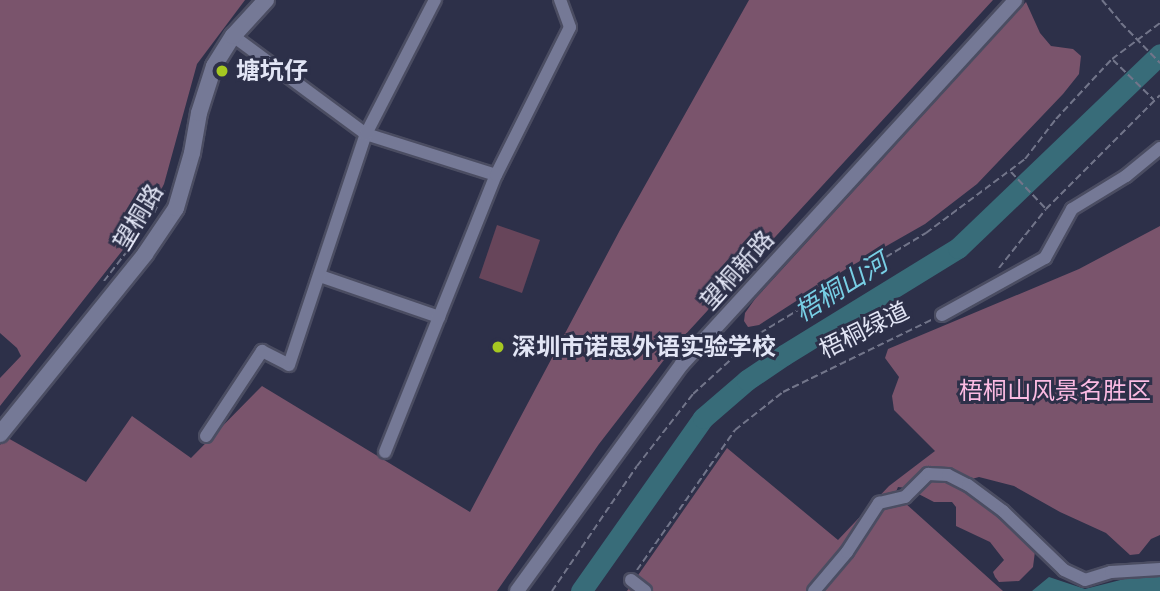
<!DOCTYPE html>
<html>
<head>
<meta charset="utf-8">
<style>
  body { margin:0 }
  #map { position:relative; width:1160px; height:591px; overflow:hidden; background:#2d3049; font-family:Ubuntu,"Noto Sans SC",sans-serif }
  div>[style] { position:absolute }
  .green>* { inset:0; background:#67455a }
  .forest>* { inset:0; background:#7a546c }
  .water>* { inset:0; background:#386c79 }
  .river>* { height:21px; margin:-10.5px; padding:0 10.5px; transform-origin:10.5px; border-radius:10.5px; background:#386c79 }
  .path>* { height:2px; margin-top:-1px; transform-origin:0; background:repeating-linear-gradient(90deg,#72758a 0 7px,transparent 0 10.5px) }
  .roads { filter:drop-shadow(2px 0 #4b4d62) drop-shadow(-2px 0 #4b4d62) drop-shadow(0 2px #4b4d62) drop-shadow(0 -2px #4b4d62) }
  .minor>* { height:12px; margin:-6px; padding:0 6px; transform-origin:6px; border-radius:6px; background:#757996 }
  .tertiary>* { height:14px; margin:-7px; padding:0 7px; transform-origin:7px; border-radius:7px; background:#757996 }
  .secondary>* { height:16px; margin:-8px; padding:0 8px; transform-origin:8px; border-radius:8px; background:#757996 }
  .path-bridge>* { height:2px; margin-top:-1px; transform-origin:0; background:repeating-linear-gradient(90deg,#72758a 0 7px,transparent 0 10.5px) }
  .dots>* { width:19px; height:19px; translate:-50% -50%; box-sizing:border-box; border:4px solid #2d3049; border-radius:50% }
  span { translate:-50% -50%; white-space:nowrap; text-align:center; line-height:1.15; -webkit-text-stroke:6px #2d3049; paint-order:stroke }
  .poi-label { font-size:24px; color:#e2e5f5; font-weight:700 }
  .left { translate:0 -50%; text-align:left }
  .street-label { font-size:24px; color:#e2e5f5 }
  .park-label { font-size:24px; color:#fcbbe3 }
  .water-label { font-size:26px; color:#78cfe5; font-style:italic }
</style>
</head>
<body>
<div id="map">
  <div class="green">
    <i style="clip-path:polygon(497px 225px,540px 240px,522px 293px,479px 278px)"></i>
  </div>
  <div class="forest">
    <i style="clip-path:polygon(0 0,245px 0,197px 64px,164px 184px,144px 223px,0 406px,0 378px,21px 356px,17px 348px,0 333px)"></i>
    <i style="clip-path:polygon(749px 0,993px 0,674px 347px,599px 444px,497px 591px,0 591px,0 445px,6px 437px,86px 482px,132px 416px,191px 458px,262px 386px,470px 512px,620px 230px)"></i>
    <i style="clip-path:polygon(1026px 2px,1040px 33px,1051px 46px,1073px 49px,1081px 56px,1079px 74px,1063px 94px,977px 184px,925px 224px,846px 269px,759px 325px,748px 327px,744px 321px,745px 313px,755px 299px)"></i>
    <i style="clip-path:polygon(1160px 226px,1160px 535px,1151px 539px,1139px 554px,1130px 555px,1106px 533px,1060px 512px,1014px 486px,979px 477px,968px 480px,993px 506px,996px 515px,1002px 520px,1020px 519px,1037px 536px,1033px 567px,1019px 581px,999px 582px,995px 577px,993px 572px,1004px 560px,990px 542px,956px 526px,956px 507px,952px 502px,934px 502px,907px 488px,898px 487px,895px 494px,1003px 591px,627px 591px,727px 448px,838px 540px,889px 486px,935px 451px,894px 410px,892px 396px,899px 377px,885px 358px,888px 349px,1079px 269px)"></i>
  </div>
  <div class="water">
    <i style="clip-path:polygon(1144px 574px,1160px 575px,1160px 591px,1032px 591px,1049px 577px,1085px 589px)"></i>
  </div>
  <div class="river">
    <i style="left:581px;top:591px;width:212px;rotate:-54.8deg"></i>
    <i style="left:703px;top:418px;width:58px;rotate:-40.8deg"></i>
    <i style="left:747px;top:380px;width:45px;rotate:-34deg"></i>
    <i style="left:784px;top:355px;width:204px;rotate:-31.6deg"></i>
    <i style="left:958px;top:248px;width:280px;rotate:-43.8deg"></i>
  </div>
  <div class="path">
    <i style="left:1102px;top:0;width:30px;rotate:50deg"></i>
    <i style="left:1113px;top:60px;width:57px;rotate:44.3deg"></i>
    <i style="left:1011px;top:172px;width:51px;rotate:46.6deg"></i>
    <i style="left:154px;top:213px;width:25px;rotate:-64deg"></i>
    <i style="left:999px;top:268px;width:75px;rotate:-51.5deg"></i>
    <i style="left:1046px;top:209px;width:161px;rotate:-45deg"></i>
    <i style="left:104px;top:281px;width:51px;rotate:-52.2deg"></i>
    <i style="left:637px;top:570px;width:171px;rotate:-55deg"></i>
    <i style="left:735px;top:430px;width:61px;rotate:-38.4deg"></i>
    <i style="left:783px;top:392px;width:165px;rotate:-25.9deg"></i>
    <i style="left:552px;top:591px;width:151px;rotate:-55.8deg"></i>
    <i style="left:637px;top:466px;width:91px;rotate:-52.1deg"></i>
    <i style="left:693px;top:394px;width:91px;rotate:-42.3deg"></i>
    <i style="left:760px;top:333px;width:194px;rotate:-31.1deg"></i>
    <i style="left:926px;top:233px;width:124px;rotate:-36.8deg"></i>
    <i style="left:1025px;top:159px;width:51px;rotate:-52.2deg"></i>
    <i style="left:1056px;top:119px;width:82px;rotate:-47deg"></i>
    <i style="left:1112px;top:59px;width:60px;rotate:-36.9deg"></i>
  </div>
  <div class="roads">
    <div class="minor">
      <i style="left:233px;top:36px;width:165px;rotate:36.4deg"></i>
      <i style="left:366px;top:134px;width:136px;rotate:17.5deg"></i>
      <i style="left:320px;top:276px;width:126px;rotate:19deg"></i>
      <i style="left:942px;top:315px;width:118px;rotate:-29deg"></i>
      <i style="left:1045px;top:258px;width:56px;rotate:-61.1deg"></i>
      <i style="left:1072px;top:209px;width:63px;rotate:-31.4deg"></i>
      <i style="left:1126px;top:176px;width:44px;rotate:-39.5deg"></i>
      <i style="left:206px;top:436px;width:102px;rotate:-56.6deg"></i>
      <i style="left:262px;top:351px;width:30px;rotate:27deg"></i>
      <i style="left:289px;top:365px;width:243px;rotate:-71.6deg"></i>
      <i style="left:366px;top:134px;width:151px;rotate:-62.8deg"></i>
      <i style="left:385px;top:452px;width:298px;rotate:-68.2deg"></i>
      <i style="left:496px;top:175px;width:165px;rotate:-63.4deg"></i>
      <i style="left:570px;top:27px;width:29px;rotate:-110deg"></i>
      <i style="left:631px;top:580px;width:18px;rotate:38deg"></i>
      <i style="left:814px;top:591px;width:51px;rotate:-49.8deg"></i>
      <i style="left:847px;top:552px;width:59px;rotate:-56.9deg"></i>
      <i style="left:879px;top:503px;width:27px;rotate:-13deg"></i>
      <i style="left:905px;top:497px;width:33px;rotate:-45deg"></i>
      <i style="left:928px;top:474px;width:20px;rotate:3deg"></i>
      <i style="left:948px;top:475px;width:22px;rotate:27deg"></i>
      <i style="left:968px;top:485px;width:44px;rotate:36.6deg"></i>
      <i style="left:1003px;top:511px;width:85px;rotate:44deg"></i>
      <i style="left:1064px;top:570px;width:23px;rotate:25deg"></i>
      <i style="left:1085px;top:580px;width:27px;rotate:-17deg"></i>
      <i style="left:1111px;top:572px;width:49px;rotate:-3.5deg"></i>
    </div>
    <div class="tertiary">
      <i style="left:517px;top:591px;width:281px;rotate:-54deg"></i>
      <i style="left:682px;top:364px;width:493px;rotate:-47.5deg"></i>
    </div>
    <div class="secondary">
      <i style="left:0;top:434px;width:231px;rotate:-51.1deg"></i>
      <i style="left:145px;top:254px;width:55px;rotate:-56deg"></i>
      <i style="left:176px;top:208px;width:57px;rotate:-73.8deg"></i>
      <i style="left:192px;top:153px;width:41px;rotate:-80.1deg"></i>
      <i style="left:199px;top:113px;width:49px;rotate:-72.3deg"></i>
      <i style="left:214px;top:66px;width:36px;rotate:-58deg"></i>
      <i style="left:233px;top:36px;width:49px;rotate:-47.5deg"></i>
    </div>
  </div>
  <div class="path-bridge">
    <i style="left:1121px;top:23px;width:56px;rotate:45.7deg"></i>
  </div>
  <div class="dots">
    <i style="left:222px;top:71px;background:#a6c821"></i>
    <i style="left:498px;top:347px;background:#a6c821"></i>
  </div>
  <div class="poi-label">
    <span class="left" style="left:236px;top:71px">塘坑仔</span>
    <span class="left" style="left:512px;top:347px">深圳市诺思外语实验学校</span>
  </div>
  <div class="street-label">
    <span style="left:138px;top:217px;rotate:-59deg">望桐路</span>
    <span style="left:737px;top:270px;rotate:-48deg">望桐新路</span>
    <span style="left:864px;top:330px;rotate:-26deg">梧桐绿道</span>
  </div>
  <div class="park-label">
    <span style="left:1055px;top:391px">梧桐山风景名胜区</span>
  </div>
  <div class="water-label">
    <span style="left:841px;top:287px;rotate:-32deg">梧桐山河</span>
  </div>
</div>
</body>
</html>
